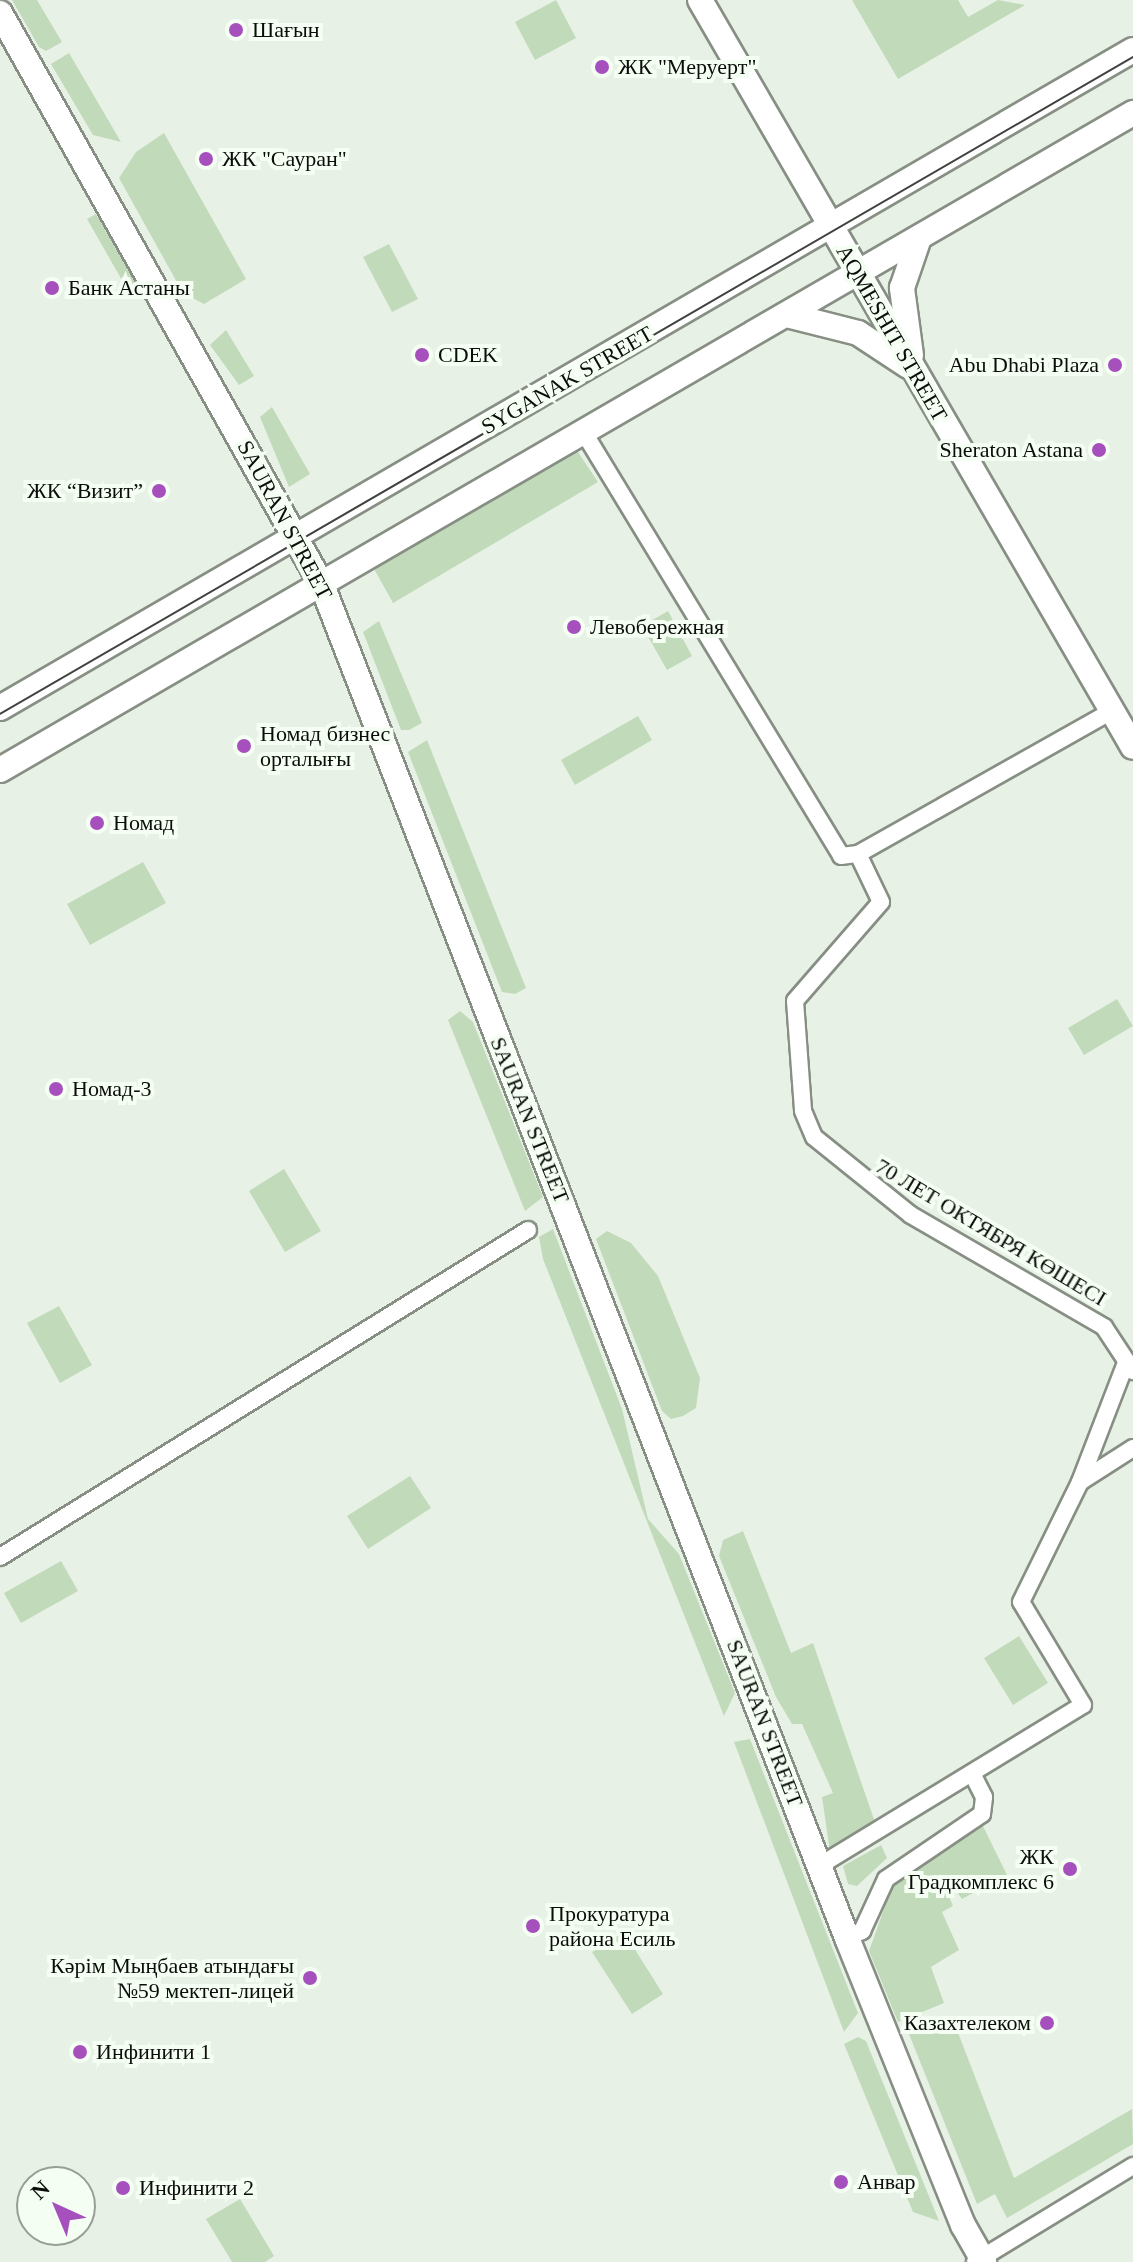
<!DOCTYPE html>
<html>
<head>
<meta charset="utf-8">
<style>
  body { margin:0 }
  #map { position:relative; width:1133px; height:2262px; overflow:hidden; background:#e8f1e6; font-family:Georgia,serif }
  div>[style] { position:absolute }
  .green>* { inset:0; background:#c1dbba }
  .roads { filter:drop-shadow(2px 0 #878f84) drop-shadow(-2px 0 #878f84) drop-shadow(0 2px #878f84) drop-shadow(0 -2px #878f84) }
  .street>* { height:16px; margin:-8px; padding:0 8px; transform-origin:8px; border-radius:8px; background:#fff }
  .secondary>* { height:24px; margin:-12px; padding:0 12px; transform-origin:12px; border-radius:12px; background:#fff }
  .tram>* { height:2px; margin:-1px; padding:0 1px; transform-origin:1px; border-radius:1px; background:#3f423e }
  .dots>* { width:22px; height:22px; translate:-50% -50%; box-sizing:border-box; border:4px solid #f5fef3; border-radius:50% }
  span { translate:-50% -50%; white-space:nowrap; text-align:center; line-height:1.15; -webkit-text-stroke:8px #f5fef3; paint-order:stroke }
  .poi-label { font-size:22px; color:#0b0d0a }
  .left { translate:0 -50%; text-align:left }
  .right { translate:-100% -50%; text-align:right }
  .street-label { font-size:22px; color:#0b0d0a }
  .north { position:absolute; left:16px; top:2166px; width:80px; height:80px; box-sizing:border-box; background:#f5fef3; border:2px solid #979e96; border-radius:50%; rotate:316deg; font-size:22px; font-weight:700; line-height:32px; text-align:center; color:#0b0d0a }
  .north::after { content:''; display:block; margin:auto; width:28px; height:36px; background:#a650bd; clip-path:polygon(50% 0,100% 100%,50% 72%,0 100%) }
</style>
</head>
<body>
<div id="map">
  <div class="green">
    <i style="clip-path:polygon(12px 0,37px 0,62px 42px,46px 51px,39px 47px)"></i>
    <i style="clip-path:polygon(556px 0,576px 38px,535px 60px,515px 22px)"></i>
    <i style="clip-path:polygon(852px 0,958px 0,968px 17px,998px 0,1025px 5px,898px 79px)"></i>
    <i style="clip-path:polygon(69px 53px,121px 142px,93px 135px,51px 64px)"></i>
    <i style="clip-path:polygon(164px 133px,246px 279px,204px 304px,183px 293px,119px 178px,136px 152px)"></i>
    <i style="clip-path:polygon(96px 214px,137px 286px,131px 296px,87px 219px)"></i>
    <i style="clip-path:polygon(389px 244px,418px 299px,392px 312px,363px 257px)"></i>
    <i style="clip-path:polygon(226px 330px,254px 376px,239px 385px,210px 345px)"></i>
    <i style="clip-path:polygon(272px 407px,310px 474px,289px 487px,260px 417px)"></i>
    <i style="clip-path:polygon(576px 449px,598px 482px,393px 603px,373px 567px)"></i>
    <i style="clip-path:polygon(668px 611px,692px 656px,667px 670px,642px 626px)"></i>
    <i style="clip-path:polygon(379px 621px,422px 723px,409px 730px,401px 730px,363px 632px)"></i>
    <i style="clip-path:polygon(638px 716px,652px 740px,575px 785px,561px 760px)"></i>
    <i style="clip-path:polygon(427px 740px,526px 988px,515px 994px,502px 992px,408px 752px)"></i>
    <i style="clip-path:polygon(143px 862px,166px 903px,90px 945px,67px 904px)"></i>
    <i style="clip-path:polygon(1117px 999px,1133px 1026px,1084px 1055px,1068px 1028px)"></i>
    <i style="clip-path:polygon(460px 1011px,473px 1022px,543px 1197px,525px 1211px,448px 1020px)"></i>
    <i style="clip-path:polygon(284px 1169px,321px 1231px,285px 1252px,249px 1191px)"></i>
    <i style="clip-path:polygon(553px 1229px,622px 1409px,648px 1519px,679px 1554px,735px 1693px,724px 1716px,543px 1259px,539px 1237px)"></i>
    <i style="clip-path:polygon(607px 1231px,631px 1243px,658px 1276px,700px 1378px,696px 1408px,683px 1416px,671px 1419px,662px 1411px,596px 1239px)"></i>
    <i style="clip-path:polygon(59px 1306px,92px 1365px,60px 1383px,27px 1323px)"></i>
    <i style="clip-path:polygon(410px 1476px,431px 1508px,368px 1549px,347px 1516px)"></i>
    <i style="clip-path:polygon(743px 1531px,791px 1653px,813px 1643px,877px 1828px,830px 1852px,822px 1797px,833px 1793px,802px 1724px,792px 1724px,776px 1697px,719px 1556px,723px 1540px)"></i>
    <i style="clip-path:polygon(61px 1561px,78px 1591px,21px 1623px,4px 1593px)"></i>
    <i style="clip-path:polygon(1019px 1636px,1048px 1683px,1013px 1705px,984px 1658px)"></i>
    <i style="clip-path:polygon(750px 1739px,858px 2013px,844px 2032px,734px 1742px)"></i>
    <i style="clip-path:polygon(981px 1822px,1007px 1875px,962px 1899px,952px 1885px,945px 1887px,953px 1906px,942px 1912px,959px 1950px,931px 1967px,944px 2003px,898px 2022px,869px 1951px,893px 1884px)"></i>
    <i style="clip-path:polygon(881px 1845px,887px 1858px,857px 1886px,848px 1884px,843px 1866px)"></i>
    <i style="clip-path:polygon(624px 1932px,663px 1994px,632px 2014px,592px 1952px)"></i>
    <i style="clip-path:polygon(952px 2017px,1014px 2178px,1132px 2109px,1133px 2144px,1007px 2218px,995px 2194px,977px 2204px,909px 2034px)"></i>
    <i style="clip-path:polygon(858px 2037px,866px 2041px,939px 2221px,913px 2212px,844px 2044px)"></i>
    <i style="clip-path:polygon(240px 2199px,274px 2256px,265px 2262px,232px 2262px,206px 2219px)"></i>
  </div>
  <div class="roads">
    <div class="street">
      <i style="left:583px;top:431px;width:497px;rotate:58.7deg"></i>
      <i style="left:841px;top:856px;width:17px;rotate:-7deg"></i>
      <i style="left:858px;top:854px;width:291px;rotate:-29.4deg"></i>
      <i style="left:858px;top:854px;width:53px;rotate:64.4deg"></i>
      <i style="left:881px;top:902px;width:131px;rotate:131deg"></i>
      <i style="left:795px;top:1001px;width:110px;rotate:85.8deg"></i>
      <i style="left:803px;top:1111px;width:28px;rotate:67deg"></i>
      <i style="left:814px;top:1137px;width:124px;rotate:38.8deg"></i>
      <i style="left:911px;top:1215px;width:223px;rotate:30.1deg"></i>
      <i style="left:1104px;top:1327px;width:53px;rotate:56.6deg"></i>
      <i style="left:1080px;top:1482px;width:63px;rotate:-32.7deg"></i>
      <i style="left:0;top:1557px;width:621px;rotate:-31.77deg"></i>
      <i style="left:819px;top:1866px;width:309px;rotate:-31.4deg"></i>
      <i style="left:1083px;top:1705px;width:120px;rotate:-121deg"></i>
      <i style="left:1021px;top:1602px;width:134px;rotate:-63.8deg"></i>
      <i style="left:1080px;top:1482px;width:128px;rotate:-68.9deg"></i>
      <i style="left:847px;top:1938px;width:17px;rotate:-25deg"></i>
      <i style="left:862px;top:1931px;width:57px;rotate:-65.2deg"></i>
      <i style="left:886px;top:1879px;width:116px;rotate:-34.1deg"></i>
      <i style="left:982px;top:1814px;width:17px;rotate:-83deg"></i>
      <i style="left:984px;top:1797px;width:25px;rotate:-117deg"></i>
      <i style="left:975px;top:2262px;width:185px;rotate:-31.3deg"></i>
    </div>
    <div class="secondary">
      <i style="left:700px;top:0;width:863px;rotate:59.9deg"></i>
      <i style="left:0;top:13px;width:656px;rotate:60.62deg"></i>
      <i style="left:322px;top:585px;width:1451px;rotate:68.79deg"></i>
      <i style="left:847px;top:1938px;width:310px;rotate:68deg"></i>
      <i style="left:963px;top:2225px;width:43px;rotate:60.4deg"></i>
      <i style="left:787px;top:315px;width:73px;rotate:14.2deg"></i>
      <i style="left:858px;top:333px;width:60px;rotate:33.4deg"></i>
      <i style="left:911px;top:355px;width:68px;rotate:-97.7deg"></i>
      <i style="left:902px;top:288px;width:50px;rotate:-71.2deg"></i>
      <i style="left:0;top:708px;width:1310px;rotate:-30.15deg"></i>
      <i style="left:0;top:770px;width:1310px;rotate:-30.11deg"></i>
    </div>
  </div>
  <div class="tram">
    <i style="left:0;top:714px;width:1310px;rotate:-30.11deg"></i>
  </div>
  <div class="dots">
    <i style="left:236px;top:30px;background:#a650bd"></i>
    <i style="left:602px;top:67px;background:#a650bd"></i>
    <i style="left:206px;top:159px;background:#a650bd"></i>
    <i style="left:52px;top:288px;background:#a650bd"></i>
    <i style="left:422px;top:355px;background:#a650bd"></i>
    <i style="left:1115px;top:365px;background:#a650bd"></i>
    <i style="left:1099px;top:450px;background:#a650bd"></i>
    <i style="left:159px;top:491px;background:#a650bd"></i>
    <i style="left:574px;top:627px;background:#a650bd"></i>
    <i style="left:244px;top:746px;background:#a650bd"></i>
    <i style="left:97px;top:823px;background:#a650bd"></i>
    <i style="left:56px;top:1089px;background:#a650bd"></i>
    <i style="left:1070px;top:1869px;background:#a650bd"></i>
    <i style="left:533px;top:1926px;background:#a650bd"></i>
    <i style="left:310px;top:1978px;background:#a650bd"></i>
    <i style="left:1047px;top:2023px;background:#a650bd"></i>
    <i style="left:80px;top:2052px;background:#a650bd"></i>
    <i style="left:841px;top:2182px;background:#a650bd"></i>
    <i style="left:123px;top:2188px;background:#a650bd"></i>
  </div>
  <div class="poi-label">
    <span class="left" style="left:252px;top:30px">Шағын</span>
    <span class="left" style="left:618px;top:67px">ЖК "Меруерт"</span>
    <span class="left" style="left:222px;top:159px">ЖК "Сауран"</span>
    <span class="left" style="left:68px;top:288px">Банк Астаны</span>
    <span class="left" style="left:438px;top:355px">CDEK</span>
    <span class="right" style="left:1099px;top:365px">Abu Dhabi Plaza</span>
    <span class="right" style="left:1083px;top:450px">Sheraton Astana</span>
    <span class="right" style="left:143px;top:491px">ЖК “Визит”</span>
    <span class="left" style="left:590px;top:627px">Левобережная</span>
    <span class="left" style="left:260px;top:746px">Номад бизнес<br>орталығы</span>
    <span class="left" style="left:113px;top:823px">Номад</span>
    <span class="left" style="left:72px;top:1089px">Номад-3</span>
    <span class="right" style="left:1054px;top:1869px">ЖК<br>Градкомплекс 6</span>
    <span class="left" style="left:549px;top:1926px">Прокуратура<br>района Есиль</span>
    <span class="right" style="left:294px;top:1978px">Кәрім Мыңбаев атындағы<br>№59 мектеп-лицей</span>
    <span class="right" style="left:1031px;top:2023px">Казахтелеком</span>
    <span class="left" style="left:96px;top:2052px">Инфинити 1</span>
    <span class="left" style="left:857px;top:2182px">Анвар</span>
    <span class="left" style="left:139px;top:2188px">Инфинити 2</span>
  </div>
  <div class="street-label">
    <span style="left:892px;top:333px;rotate:60deg">AQMESHIT STREET</span>
    <span style="left:567px;top:380px;rotate:-30deg">SYGANAK STREET</span>
    <span style="left:285px;top:520px;rotate:62deg">SAURAN STREET</span>
    <span style="left:530px;top:1120px;rotate:68deg">SAURAN STREET</span>
    <span style="left:991px;top:1232px;rotate:31deg">70 ЛЕТ ОКТЯБРЯ КӨШЕСІ</span>
    <span style="left:765px;top:1723px;rotate:69deg">SAURAN STREET</span>
  </div>
  <div class="north">N</div>
</div>
</body>
</html>
